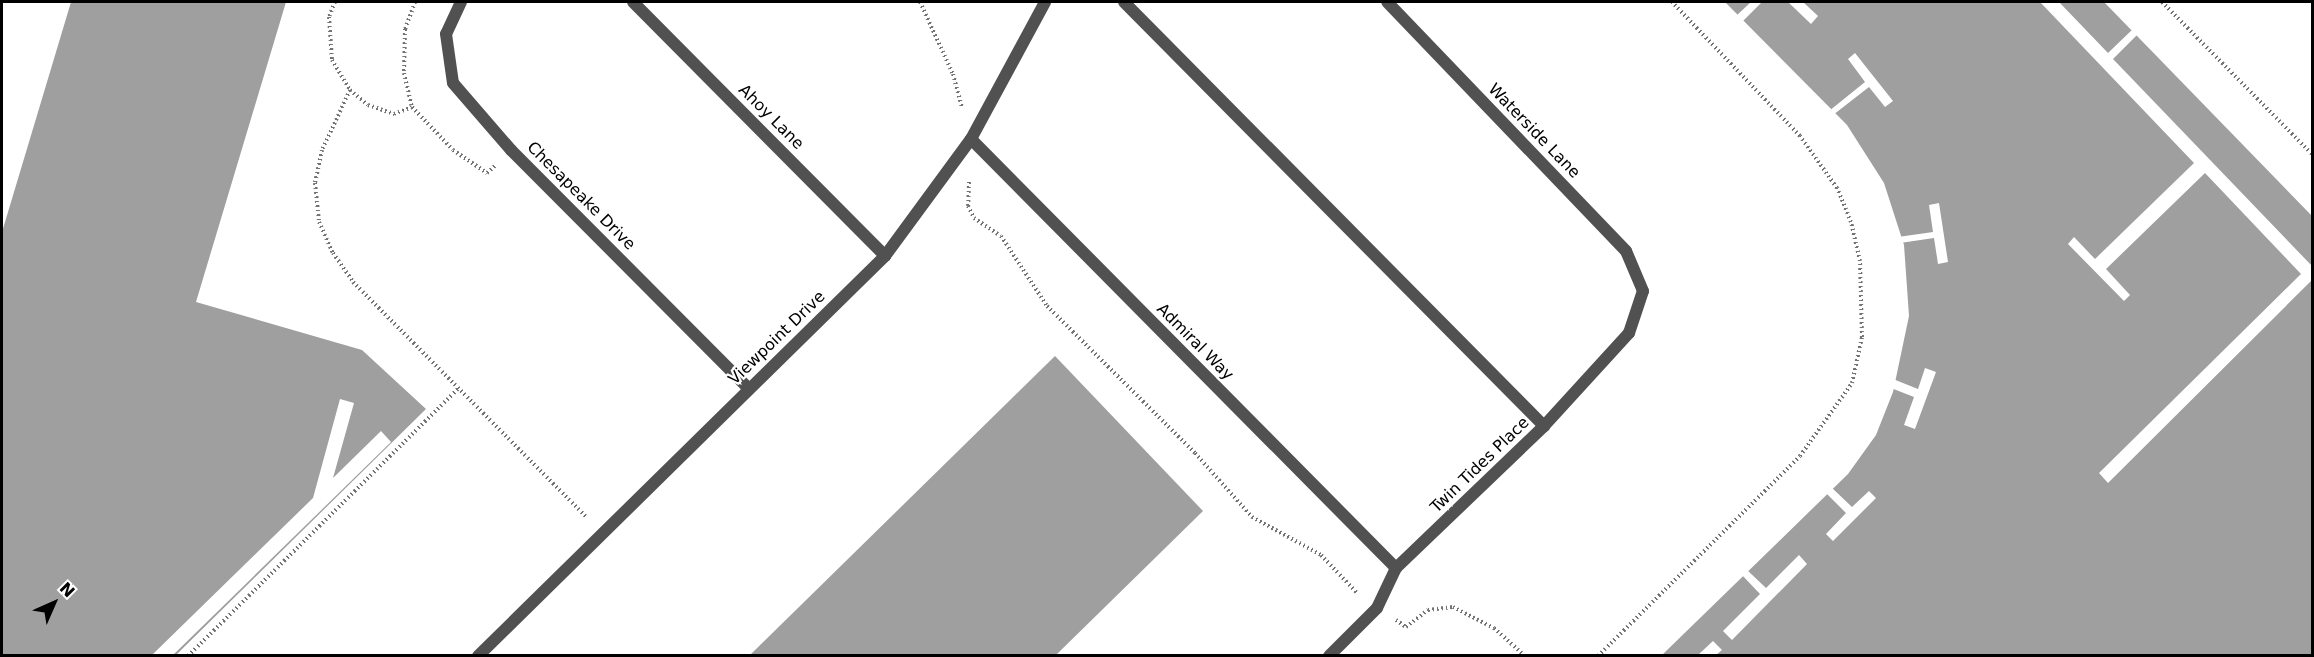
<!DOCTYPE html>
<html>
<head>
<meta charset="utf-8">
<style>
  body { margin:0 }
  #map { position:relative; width:2314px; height:657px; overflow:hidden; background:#fff; font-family:"DejaVu Sans",sans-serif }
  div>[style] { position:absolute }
  .water>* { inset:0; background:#9f9f9f }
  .pier>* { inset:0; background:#fff }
  .path>* { height:4px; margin-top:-2px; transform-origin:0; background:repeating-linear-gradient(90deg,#737373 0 1.5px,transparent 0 4.5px) }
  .service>* { height:12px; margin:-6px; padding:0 6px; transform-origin:6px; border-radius:6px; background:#515151 }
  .minor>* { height:12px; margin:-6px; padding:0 6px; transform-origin:6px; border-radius:6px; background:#515151 }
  span { translate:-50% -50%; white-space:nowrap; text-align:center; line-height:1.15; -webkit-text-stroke:4.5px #fff; paint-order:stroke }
  .street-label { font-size:16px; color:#000 }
  .frame { position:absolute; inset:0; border:3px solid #000; pointer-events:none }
  .north { position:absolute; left:24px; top:573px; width:60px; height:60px; -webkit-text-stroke:4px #fff; paint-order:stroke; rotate:45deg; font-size:16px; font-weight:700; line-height:24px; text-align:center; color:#000 }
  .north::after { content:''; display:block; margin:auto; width:21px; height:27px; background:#000; clip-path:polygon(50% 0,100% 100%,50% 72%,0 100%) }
</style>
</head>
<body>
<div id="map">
  <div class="water">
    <i style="clip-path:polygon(71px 2px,286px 2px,196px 302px,362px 350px,426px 409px,176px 655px,2px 656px,2px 232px)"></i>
    <i style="clip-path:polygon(1725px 2px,2104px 2px,2312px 216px,2312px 655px,1661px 656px,1848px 474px,1876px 435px,1893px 392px,1909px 316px,1904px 245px,1884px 183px,1847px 125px)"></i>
    <i style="clip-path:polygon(1055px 356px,1203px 511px,1056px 655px,750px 655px)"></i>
  </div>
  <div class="pier">
    <i style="clip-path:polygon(1751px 2px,1762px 2px,1742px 22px,1736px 16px)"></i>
    <i style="clip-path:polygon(1788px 2px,1803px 2px,1818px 16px,1811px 24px)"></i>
    <i style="clip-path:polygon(2040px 2px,2059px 2px,2108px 53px,2134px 28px,2139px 33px,2113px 59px,2312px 266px,2312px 280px,2108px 483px,2099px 473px,2301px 274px,2205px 173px,2106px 269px,2130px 295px,2124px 301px,2068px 244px,2074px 237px,2095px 259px,2194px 163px)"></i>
    <i style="clip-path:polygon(1855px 53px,1893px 101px,1885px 107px,1869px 87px,1833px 115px,1829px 111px,1865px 82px,1848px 59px)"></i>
    <i style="clip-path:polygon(1939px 203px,1948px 262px,1938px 264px,1934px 238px,1900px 243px,1898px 237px,1933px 232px,1929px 205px)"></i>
    <i style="clip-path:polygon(1925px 368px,1936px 372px,1915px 429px,1904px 425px,1914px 397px,1891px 388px,1893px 379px,1918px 389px)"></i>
    <i style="clip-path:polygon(340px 399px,354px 403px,333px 478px,381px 431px,391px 442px,173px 655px,152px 655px,313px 498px)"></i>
    <i style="clip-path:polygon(1831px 487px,1852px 507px,1869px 491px,1876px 498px,1833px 541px,1826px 534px,1846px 513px,1825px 492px)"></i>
    <i style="clip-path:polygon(1799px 555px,1807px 564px,1732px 640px,1723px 631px,1760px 594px,1741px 574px,1746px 569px,1766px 588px)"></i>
    <i style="clip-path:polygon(1713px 641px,1722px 650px,1716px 655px,1698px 655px)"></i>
  </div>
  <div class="path">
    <i style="left:335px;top:2px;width:16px;rotate:112deg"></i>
    <i style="left:329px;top:17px;width:43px;rotate:86deg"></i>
    <i style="left:332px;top:60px;width:35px;rotate:59deg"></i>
    <i style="left:350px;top:90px;width:23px;rotate:40deg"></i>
    <i style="left:368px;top:105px;width:28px;rotate:19deg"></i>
    <i style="left:394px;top:114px;width:19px;rotate:-21deg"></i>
    <i style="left:415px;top:2px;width:29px;rotate:110deg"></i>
    <i style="left:405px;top:29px;width:44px;rotate:91.3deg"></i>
    <i style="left:404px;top:73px;width:35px;rotate:77deg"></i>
    <i style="left:412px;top:107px;width:59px;rotate:46.4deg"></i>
    <i style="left:453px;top:150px;width:41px;rotate:34.1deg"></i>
    <i style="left:487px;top:173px;width:12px;rotate:-42deg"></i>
    <i style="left:920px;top:2px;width:79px;rotate:65.4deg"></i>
    <i style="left:953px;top:74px;width:34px;rotate:75deg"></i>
    <i style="left:2162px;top:2px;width:214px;rotate:45.4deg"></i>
    <i style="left:350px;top:90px;width:66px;rotate:115deg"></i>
    <i style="left:322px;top:150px;width:34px;rotate:102deg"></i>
    <i style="left:315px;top:183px;width:39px;rotate:84deg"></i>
    <i style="left:319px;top:222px;width:34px;rotate:66deg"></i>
    <i style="left:333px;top:253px;width:35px;rotate:55deg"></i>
    <i style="left:353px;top:282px;width:332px;rotate:45.2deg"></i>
    <i style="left:969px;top:182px;width:24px;rotate:92deg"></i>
    <i style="left:968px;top:206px;width:13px;rotate:63deg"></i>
    <i style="left:974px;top:218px;width:32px;rotate:34deg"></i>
    <i style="left:1001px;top:236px;width:84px;rotate:56.7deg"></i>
    <i style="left:1047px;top:306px;width:209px;rotate:44.8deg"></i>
    <i style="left:1195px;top:453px;width:86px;rotate:48.3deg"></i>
    <i style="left:1252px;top:517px;width:79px;rotate:28.8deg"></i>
    <i style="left:1321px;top:555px;width:54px;rotate:46.5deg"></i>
    <i style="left:1396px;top:620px;width:12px;rotate:35deg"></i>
    <i style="left:1406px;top:627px;width:28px;rotate:-38deg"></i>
    <i style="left:1428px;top:610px;width:25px;rotate:-7deg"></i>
    <i style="left:1453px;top:607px;width:46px;rotate:27.1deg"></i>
    <i style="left:1494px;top:628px;width:42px;rotate:42.1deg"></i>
    <i style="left:188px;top:656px;width:381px;rotate:-44.7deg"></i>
    <i style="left:1598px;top:656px;width:284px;rotate:-44.7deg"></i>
    <i style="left:1800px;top:456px;width:90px;rotate:-54.5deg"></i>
    <i style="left:1852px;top:383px;width:47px;rotate:-77.7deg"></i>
    <i style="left:1862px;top:337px;width:76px;rotate:-91.5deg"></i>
    <i style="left:1860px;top:261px;width:40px;rotate:-103deg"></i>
    <i style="left:1851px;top:222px;width:37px;rotate:-112deg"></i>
    <i style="left:1837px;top:188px;width:64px;rotate:-125.4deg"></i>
    <i style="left:1800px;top:136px;width:185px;rotate:-133.7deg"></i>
  </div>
  <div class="service">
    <i style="left:633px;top:2px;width:358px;rotate:45.2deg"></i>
    <i style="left:1124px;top:2px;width:597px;rotate:45.27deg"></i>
  </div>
  <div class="minor">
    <i style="left:461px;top:2px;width:35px;rotate:115deg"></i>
    <i style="left:446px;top:34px;width:49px;rotate:81.9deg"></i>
    <i style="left:453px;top:83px;width:89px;rotate:49.1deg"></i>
    <i style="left:511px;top:150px;width:337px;rotate:45.1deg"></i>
    <i style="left:971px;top:139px;width:604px;rotate:45.27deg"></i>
    <i style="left:478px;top:656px;width:571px;rotate:-44.5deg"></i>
    <i style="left:885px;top:256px;width:145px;rotate:-53.7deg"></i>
    <i style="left:971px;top:139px;width:156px;rotate:-61.6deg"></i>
    <i style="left:1329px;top:656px;width:68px;rotate:-45deg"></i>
    <i style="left:1377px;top:608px;width:44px;rotate:-64.6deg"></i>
    <i style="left:1396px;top:568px;width:205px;rotate:-43.8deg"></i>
    <i style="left:1544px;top:426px;width:126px;rotate:-47.6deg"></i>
    <i style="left:1629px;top:333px;width:44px;rotate:-71.6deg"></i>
    <i style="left:1643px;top:291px;width:43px;rotate:-113deg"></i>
    <i style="left:1626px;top:251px;width:345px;rotate:-133.8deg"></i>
  </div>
  <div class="street-label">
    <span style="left:771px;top:117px;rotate:45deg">Ahoy Lane</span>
    <span style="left:1534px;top:131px;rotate:46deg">Waterside Lane</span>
    <span style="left:581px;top:196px;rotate:45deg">Chesapeake Drive</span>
    <span style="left:777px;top:338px;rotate:-44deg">Viewpoint Drive</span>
    <span style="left:1195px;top:342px;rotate:45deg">Admiral Way</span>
    <span style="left:1480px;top:465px;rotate:-44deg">Twin Tides Place</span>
  </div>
  <div class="frame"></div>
  <div class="north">N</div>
</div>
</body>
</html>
